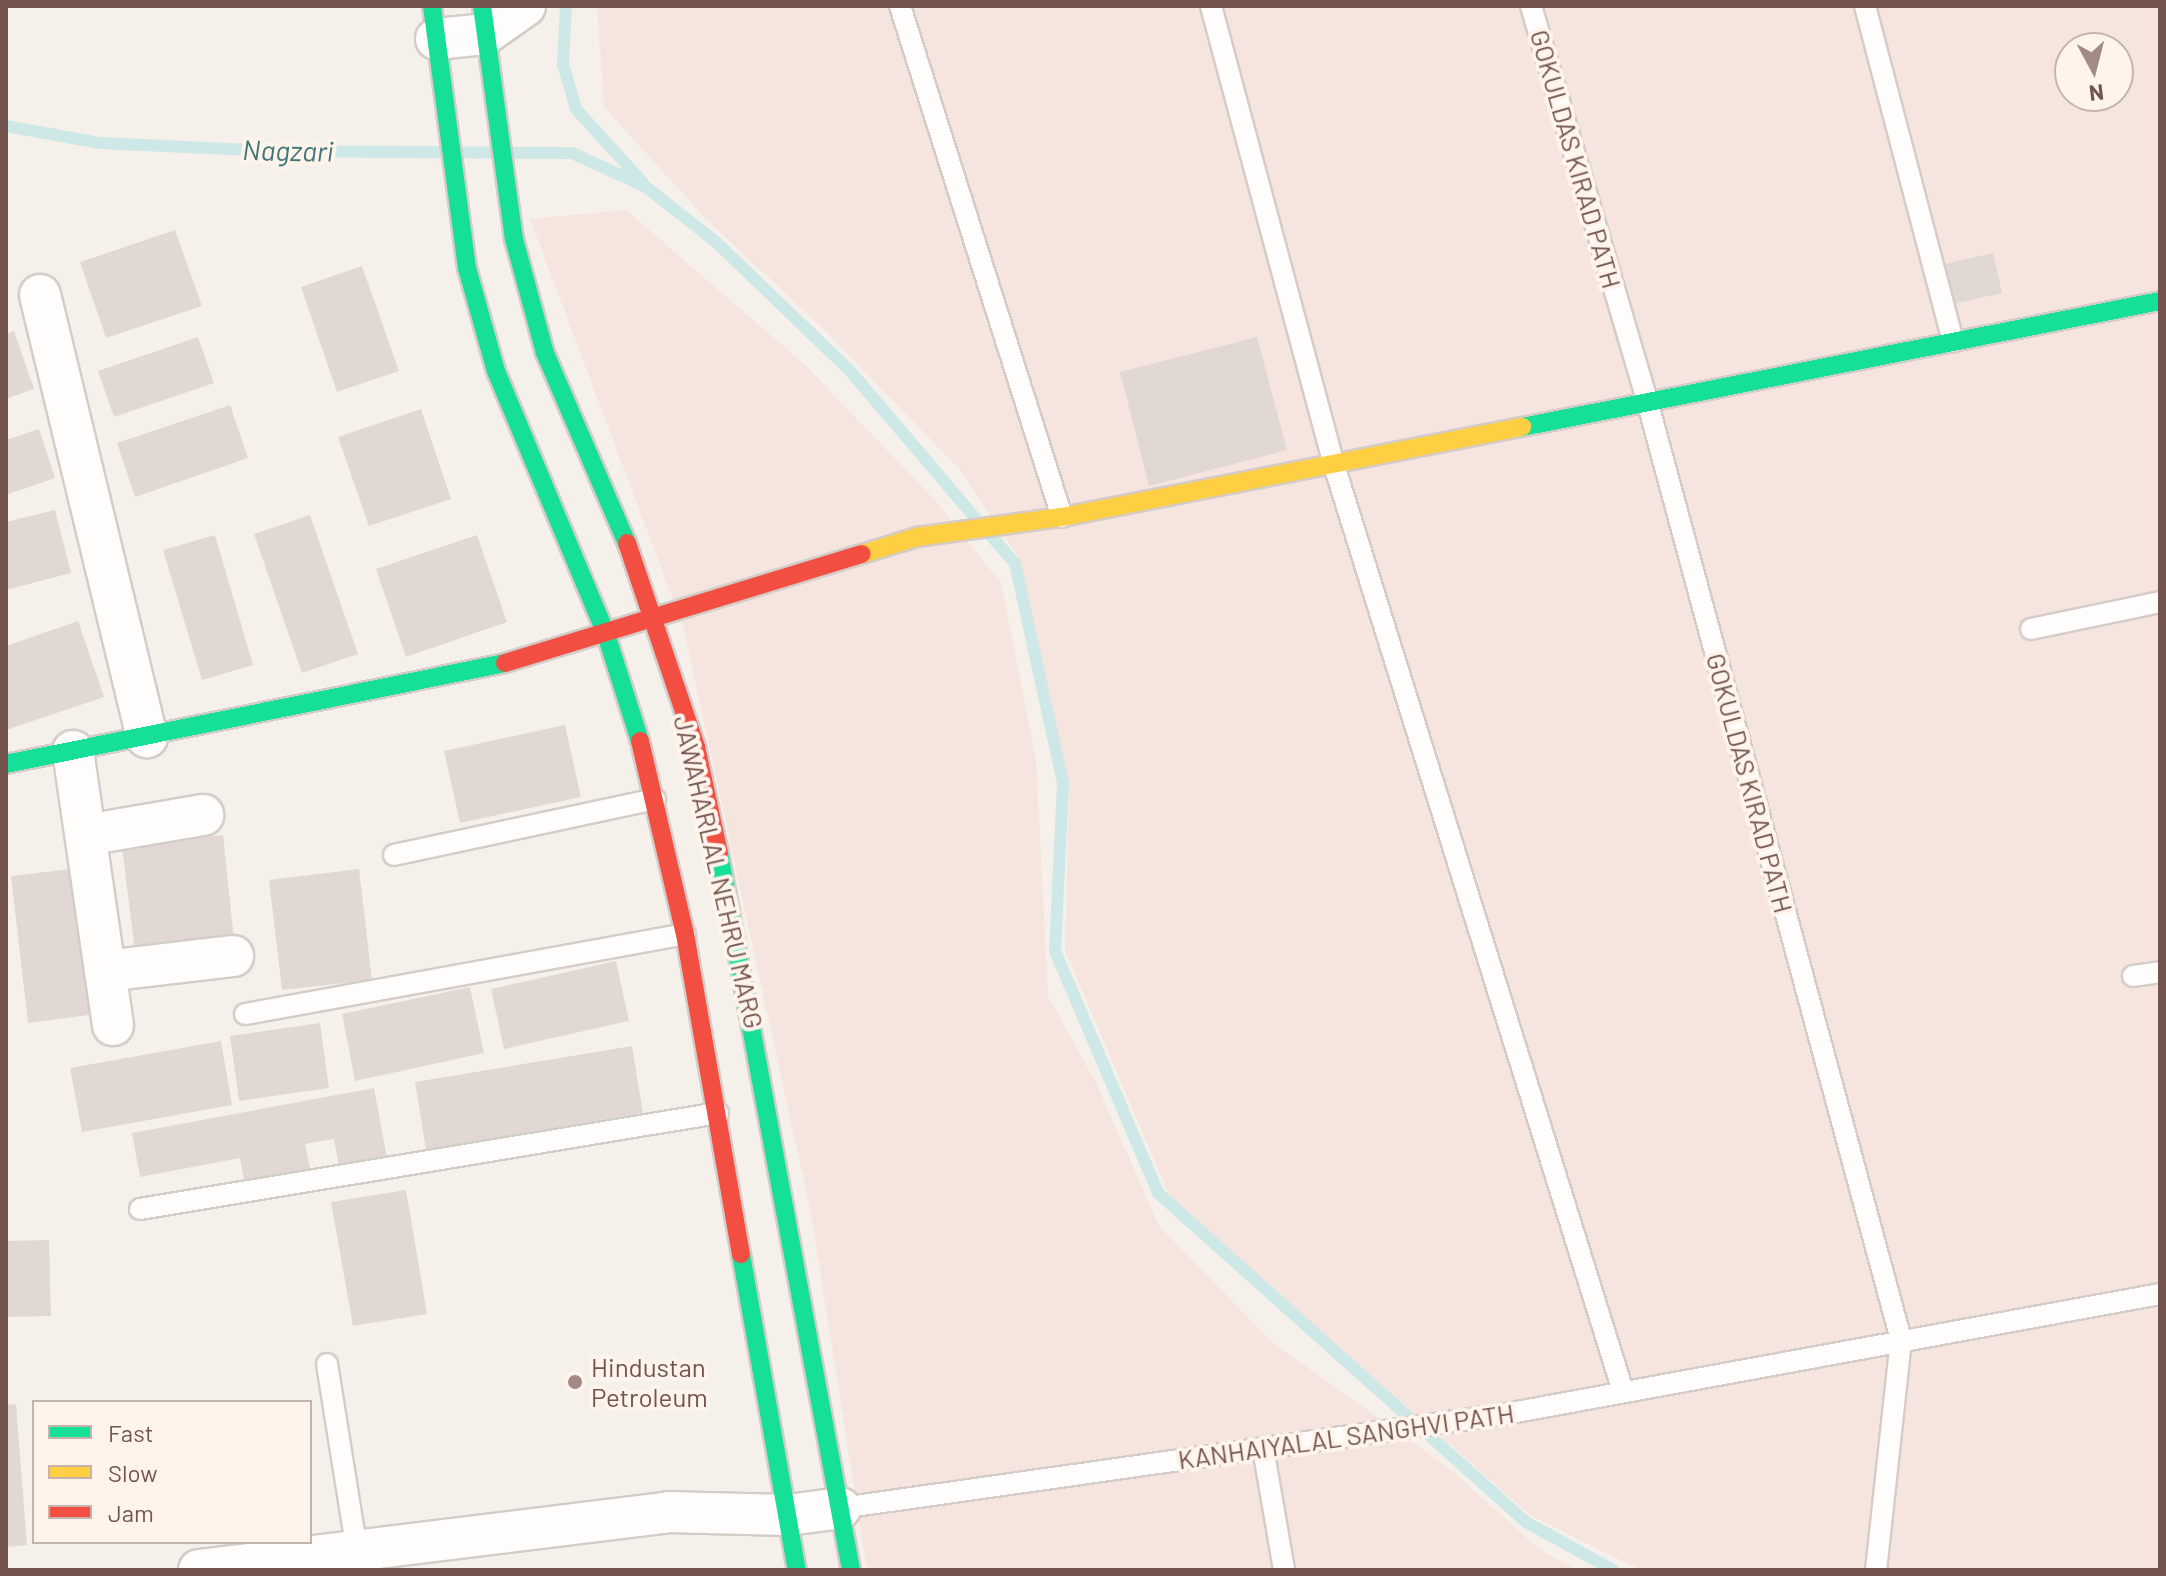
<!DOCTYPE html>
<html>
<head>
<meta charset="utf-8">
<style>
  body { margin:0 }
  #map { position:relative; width:2166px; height:1576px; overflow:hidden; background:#f6f0eb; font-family:Barlow,sans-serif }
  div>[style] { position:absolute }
  .commercial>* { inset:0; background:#f6e4df }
  .stream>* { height:12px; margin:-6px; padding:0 6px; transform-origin:6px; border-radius:6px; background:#cde8e6 }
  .building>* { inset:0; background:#e2d8d3 }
  .roads { filter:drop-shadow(2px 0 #d4ccc8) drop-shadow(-2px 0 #d4ccc8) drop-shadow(0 2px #d4ccc8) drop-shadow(0 -2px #d4ccc8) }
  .lane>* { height:20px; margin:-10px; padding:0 10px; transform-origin:10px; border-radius:10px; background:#fefdfc }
  .street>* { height:40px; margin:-20px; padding:0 20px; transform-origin:20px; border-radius:20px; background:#fefdfc }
  .fast>* { height:18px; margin:-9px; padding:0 9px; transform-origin:9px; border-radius:9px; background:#16e098 }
  .slow>* { height:18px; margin:-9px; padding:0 9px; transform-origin:9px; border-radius:9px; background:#ffcf43 }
  .jam>* { height:18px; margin:-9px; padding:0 9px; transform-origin:9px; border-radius:9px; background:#f24e42 }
  .dots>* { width:22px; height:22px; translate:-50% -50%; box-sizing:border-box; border:4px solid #fef4ec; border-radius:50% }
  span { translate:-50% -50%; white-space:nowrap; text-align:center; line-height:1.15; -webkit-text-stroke:8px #fef4ec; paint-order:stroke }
  .street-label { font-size:26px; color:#73544c }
  .poi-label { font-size:26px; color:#73544c }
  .left { translate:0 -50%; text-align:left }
  .water-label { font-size:28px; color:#407678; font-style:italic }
  .frame { position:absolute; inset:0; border:8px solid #73544c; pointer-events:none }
  .legend { position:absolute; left:32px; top:1400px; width:280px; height:144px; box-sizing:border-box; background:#fef4ec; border:2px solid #c6b4ac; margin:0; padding:10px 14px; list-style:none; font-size:24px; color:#73544c }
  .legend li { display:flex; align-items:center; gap:16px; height:40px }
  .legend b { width:40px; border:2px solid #c6b4ac }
  .north { position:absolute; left:2054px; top:32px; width:80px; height:80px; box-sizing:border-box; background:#fef4ec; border:2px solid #c6b4ac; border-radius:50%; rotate:173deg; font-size:22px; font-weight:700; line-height:32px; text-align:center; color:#73544c }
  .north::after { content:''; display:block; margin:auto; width:28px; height:36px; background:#a18b84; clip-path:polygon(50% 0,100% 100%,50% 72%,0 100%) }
</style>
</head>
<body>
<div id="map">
  <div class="commercial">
    <i style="clip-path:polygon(evenodd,597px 6px,2160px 6px,2160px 1570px,1641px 1570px,1530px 1515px,1171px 1199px,1065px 951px,1069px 788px,1019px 558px,961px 471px,827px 332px,707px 220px,604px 107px,597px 6px,2070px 48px,2118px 48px,2118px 96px,2070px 96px,2070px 48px)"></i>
    <i style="clip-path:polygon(626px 210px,804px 364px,934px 499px,1001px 583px,1036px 760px,1048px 996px,1096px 1083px,1159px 1226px,1273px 1343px,1446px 1466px,1539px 1549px,1577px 1570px,867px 1570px,811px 1214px,683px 626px,530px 219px)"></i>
  </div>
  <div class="stream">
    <i style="left:566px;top:6px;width:58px;rotate:93deg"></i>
    <i style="left:563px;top:64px;width:47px;rotate:73.9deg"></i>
    <i style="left:576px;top:109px;width:100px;rotate:47.8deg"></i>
    <i style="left:6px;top:126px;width:96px;rotate:10.3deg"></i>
    <i style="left:100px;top:143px;width:169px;rotate:2.7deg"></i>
    <i style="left:269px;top:151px;width:303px;rotate:0.4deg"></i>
    <i style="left:572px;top:153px;width:81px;rotate:24.7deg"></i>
    <i style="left:646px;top:187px;width:89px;rotate:38.2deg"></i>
    <i style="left:716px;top:242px;width:187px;rotate:43.9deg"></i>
    <i style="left:851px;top:372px;width:194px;rotate:49.6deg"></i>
    <i style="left:992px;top:537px;width:35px;rotate:49deg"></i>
    <i style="left:1015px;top:563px;width:225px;rotate:77.7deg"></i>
    <i style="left:1063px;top:783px;width:168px;rotate:92.7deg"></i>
    <i style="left:1055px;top:951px;width:263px;rotate:66.9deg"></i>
    <i style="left:1158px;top:1193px;width:494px;rotate:41.8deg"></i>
    <i style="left:1526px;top:1522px;width:99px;rotate:28.9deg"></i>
  </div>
  <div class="building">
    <i style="clip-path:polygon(175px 230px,202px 306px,106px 338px,80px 262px)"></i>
    <i style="clip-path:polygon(1993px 253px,2002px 293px,1949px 305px,1940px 265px)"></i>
    <i style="clip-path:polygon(362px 266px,399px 371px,337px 392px,301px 287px)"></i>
    <i style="clip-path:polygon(14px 331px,34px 389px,6px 399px,6px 334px)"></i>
    <i style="clip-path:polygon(198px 337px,214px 383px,114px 417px,98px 371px)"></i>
    <i style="clip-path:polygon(1257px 337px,1287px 450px,1149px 486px,1120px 372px)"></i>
    <i style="clip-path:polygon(230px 405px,248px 458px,135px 497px,117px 443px)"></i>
    <i style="clip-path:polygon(421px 409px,451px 499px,369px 526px,338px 437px)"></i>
    <i style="clip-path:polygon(39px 429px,55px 478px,6px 495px,6px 440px)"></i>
    <i style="clip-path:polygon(55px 510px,71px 573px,6px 590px,6px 522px)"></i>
    <i style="clip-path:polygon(310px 515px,358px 654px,302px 673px,254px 534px)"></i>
    <i style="clip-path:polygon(215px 535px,253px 665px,202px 680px,163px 550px)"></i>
    <i style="clip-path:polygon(477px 535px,507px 622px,406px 657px,376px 569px)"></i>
    <i style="clip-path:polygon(78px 621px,104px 697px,6px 730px,6px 646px)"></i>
    <i style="clip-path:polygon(565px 725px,581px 797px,460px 823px,444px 751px)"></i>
    <i style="clip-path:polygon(223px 835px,235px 949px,136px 960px,122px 847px)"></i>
    <i style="clip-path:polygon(80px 868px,97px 1014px,28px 1023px,11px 876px)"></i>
    <i style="clip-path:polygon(359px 869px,372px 980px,282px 990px,269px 880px)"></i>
    <i style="clip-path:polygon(616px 961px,629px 1021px,504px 1049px,491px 989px)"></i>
    <i style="clip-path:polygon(470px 987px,484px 1053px,355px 1081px,342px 1014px)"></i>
    <i style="clip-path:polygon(320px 1023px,329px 1088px,239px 1101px,230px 1036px)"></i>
    <i style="clip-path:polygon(221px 1041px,232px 1105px,82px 1132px,70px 1068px)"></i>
    <i style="clip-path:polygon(632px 1046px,643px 1113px,426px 1150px,415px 1082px)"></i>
    <i style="clip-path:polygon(374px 1088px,387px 1158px,339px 1167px,334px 1139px,305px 1144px,311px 1173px,245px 1185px,240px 1158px,140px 1177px,132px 1133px)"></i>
    <i style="clip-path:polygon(406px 1190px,427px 1314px,353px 1326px,331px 1202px)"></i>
    <i style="clip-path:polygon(49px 1240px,51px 1316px,6px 1317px,6px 1241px)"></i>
    <i style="clip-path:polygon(16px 1404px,27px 1545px,6px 1547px,6px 1405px)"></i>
  </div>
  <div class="roads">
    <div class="lane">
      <i style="left:900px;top:6px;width:536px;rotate:72.41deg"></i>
      <i style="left:1211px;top:6px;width:475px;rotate:75deg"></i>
      <i style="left:1334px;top:465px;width:970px;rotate:72.67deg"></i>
      <i style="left:1531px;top:6px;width:415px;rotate:73.6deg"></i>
      <i style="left:1648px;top:404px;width:970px;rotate:74.87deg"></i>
      <i style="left:1901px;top:1340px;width:231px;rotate:96.2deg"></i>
      <i style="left:1865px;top:6px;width:347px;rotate:75.3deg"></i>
      <i style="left:2031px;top:629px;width:132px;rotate:-11.8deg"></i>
      <i style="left:394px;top:855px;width:267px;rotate:-12.1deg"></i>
      <i style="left:2133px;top:976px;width:27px;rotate:-8deg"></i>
      <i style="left:245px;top:1014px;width:447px;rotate:-10.3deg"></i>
      <i style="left:140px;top:1209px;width:586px;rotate:-9.43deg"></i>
      <i style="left:327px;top:1364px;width:189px;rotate:80.9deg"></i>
      <i style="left:1263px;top:1448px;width:124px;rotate:80.2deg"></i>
      <i style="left:841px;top:1508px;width:677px;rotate:-8.07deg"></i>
      <i style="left:1511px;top:1413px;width:660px;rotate:-10.39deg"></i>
    </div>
    <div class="street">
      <i style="left:436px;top:39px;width:49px;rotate:-5.8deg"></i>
      <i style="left:485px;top:34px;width:49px;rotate:-35deg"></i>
      <i style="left:40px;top:295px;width:455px;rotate:76.4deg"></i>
      <i style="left:73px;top:751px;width:277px;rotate:81.7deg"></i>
      <i style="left:86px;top:835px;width:119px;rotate:-9.7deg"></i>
      <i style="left:105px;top:971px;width:129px;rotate:-6.7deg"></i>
      <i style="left:199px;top:1570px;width:474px;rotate:-7deg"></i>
      <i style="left:669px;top:1512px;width:119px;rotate:1.4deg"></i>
      <i style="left:788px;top:1515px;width:53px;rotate:-7.5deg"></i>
    </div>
    <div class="fast">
      <i style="left:432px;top:6px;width:264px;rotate:82.4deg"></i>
      <i style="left:467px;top:268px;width:107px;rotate:74.3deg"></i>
      <i style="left:496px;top:371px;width:285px;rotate:67.3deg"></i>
      <i style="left:606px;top:634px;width:112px;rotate:72.4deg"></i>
      <i style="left:482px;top:6px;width:235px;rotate:82.2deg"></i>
      <i style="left:514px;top:239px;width:118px;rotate:74.8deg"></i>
      <i style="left:545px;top:353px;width:207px;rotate:66.7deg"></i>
      <i style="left:1522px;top:427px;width:650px;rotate:-11.17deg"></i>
      <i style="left:6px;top:764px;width:509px;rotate:-11.44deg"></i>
      <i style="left:719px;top:853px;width:729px;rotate:79.57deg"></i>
      <i style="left:741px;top:1254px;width:321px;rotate:80deg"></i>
    </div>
    <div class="slow">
      <i style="left:862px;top:554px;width:58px;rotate:-17.2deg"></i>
      <i style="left:917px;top:537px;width:146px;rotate:-7.9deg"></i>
      <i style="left:1062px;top:517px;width:469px;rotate:-11.1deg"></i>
    </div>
    <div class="jam">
      <i style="left:627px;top:543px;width:215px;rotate:71.3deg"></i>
      <i style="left:696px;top:747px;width:108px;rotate:77.8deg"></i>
      <i style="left:505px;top:663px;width:373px;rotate:-17deg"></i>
      <i style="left:640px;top:741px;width:198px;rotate:76.9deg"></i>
      <i style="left:685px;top:934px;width:325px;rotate:80.1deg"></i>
    </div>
  </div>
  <div class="dots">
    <i style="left:575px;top:1382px;background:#a18b84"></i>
  </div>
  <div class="street-label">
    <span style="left:1576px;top:159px;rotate:74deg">GOKULDAS KIRAD PATH</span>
    <span style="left:1750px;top:783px;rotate:75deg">GOKULDAS KIRAD PATH</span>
    <span style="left:719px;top:872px;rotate:77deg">JAWAHARLAL NEHRU MARG</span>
    <span style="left:1346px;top:1436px;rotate:-8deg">KANHAIYALAL SANGHVI PATH</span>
  </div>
  <div class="poi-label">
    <span class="left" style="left:591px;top:1382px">Hindustan<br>Petroleum</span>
  </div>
  <div class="water-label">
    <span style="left:288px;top:150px;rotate:1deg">Nagzari</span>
  </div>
  <div class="frame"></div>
  <ul class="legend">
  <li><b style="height:10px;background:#16e098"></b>Fast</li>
  <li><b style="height:10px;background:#ffcf43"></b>Slow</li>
  <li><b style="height:10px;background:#f24e42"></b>Jam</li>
  </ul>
  <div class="north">N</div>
</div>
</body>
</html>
